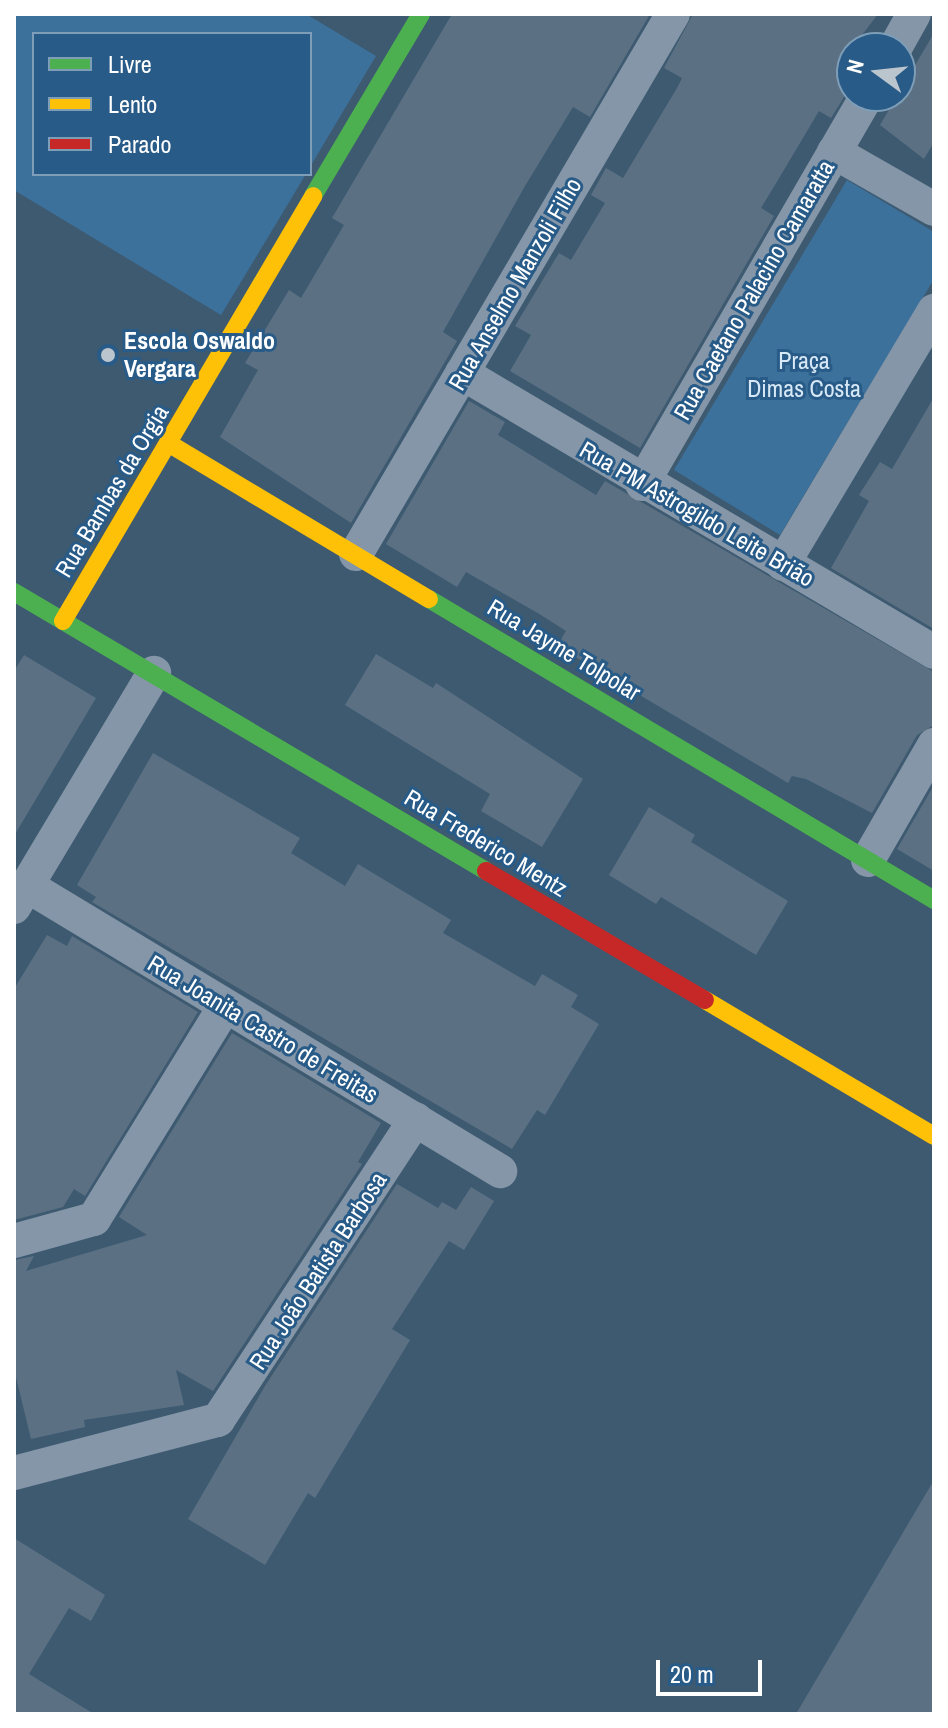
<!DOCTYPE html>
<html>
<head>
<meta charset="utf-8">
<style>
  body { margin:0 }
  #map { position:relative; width:948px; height:1728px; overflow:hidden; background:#3e5a71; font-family:"Archivo Narrow",sans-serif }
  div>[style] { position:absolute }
  .green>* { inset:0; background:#3c719c }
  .building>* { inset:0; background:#5b7183 }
  .street>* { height:34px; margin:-17px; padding:0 17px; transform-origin:17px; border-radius:17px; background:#8496a7 }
  .fast>* { height:18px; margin:-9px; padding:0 9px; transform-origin:9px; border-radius:9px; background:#4caf50 }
  .slow>* { height:18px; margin:-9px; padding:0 9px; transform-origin:9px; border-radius:9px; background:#ffc107 }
  .jam>* { height:18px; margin:-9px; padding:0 9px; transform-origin:9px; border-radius:9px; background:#c62828 }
  .dots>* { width:22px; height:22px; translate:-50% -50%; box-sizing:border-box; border:4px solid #285b87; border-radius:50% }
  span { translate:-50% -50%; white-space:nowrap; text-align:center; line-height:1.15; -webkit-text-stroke:6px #285b87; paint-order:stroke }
  .street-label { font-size:24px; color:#fff }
  .poi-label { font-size:24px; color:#fff; font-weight:700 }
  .left { translate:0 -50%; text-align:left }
  .park-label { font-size:24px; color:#d7e8f6 }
  .frame { position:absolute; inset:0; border:16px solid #fff; pointer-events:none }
  .legend { position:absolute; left:32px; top:32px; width:280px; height:144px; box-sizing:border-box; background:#285b87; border:2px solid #7e9db7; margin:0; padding:10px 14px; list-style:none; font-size:24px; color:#fff }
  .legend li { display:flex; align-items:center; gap:16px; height:40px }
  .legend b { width:40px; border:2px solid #7e9db7 }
  .north { position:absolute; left:836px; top:32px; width:80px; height:80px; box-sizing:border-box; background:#285b87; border:2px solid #7e9db7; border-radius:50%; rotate:285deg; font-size:22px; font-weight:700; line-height:32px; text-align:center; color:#fff }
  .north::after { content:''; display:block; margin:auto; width:28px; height:36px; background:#bbc5cd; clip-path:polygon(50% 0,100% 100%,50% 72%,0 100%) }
  .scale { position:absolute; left:656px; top:1660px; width:106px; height:36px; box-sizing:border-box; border:4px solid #fff; border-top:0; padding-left:10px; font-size:24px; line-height:28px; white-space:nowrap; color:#fff; -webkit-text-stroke:6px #285b87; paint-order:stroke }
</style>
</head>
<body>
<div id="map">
  <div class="green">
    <i style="clip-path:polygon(14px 14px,306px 14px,376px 56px,310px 167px,310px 34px,34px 34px,34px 174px,306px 174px,221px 315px,14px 190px)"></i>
    <i style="clip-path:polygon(847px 180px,934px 232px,934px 279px,780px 535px,674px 470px)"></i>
  </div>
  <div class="building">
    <i style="clip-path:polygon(452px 14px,650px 14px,590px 117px,573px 107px,525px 186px,443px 332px,457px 341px,351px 523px,220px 437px,258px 370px,245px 363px,289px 290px,301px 298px,344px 225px,332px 218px)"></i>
    <i style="clip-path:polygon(693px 14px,878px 14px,852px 48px,852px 84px,831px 118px,819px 111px,775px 185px,761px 208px,774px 216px,640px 448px,510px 371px,531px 335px,515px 326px,559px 253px,571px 260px,605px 203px,591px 195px,606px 168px,623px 178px,677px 88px,682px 78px,664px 68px)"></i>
    <i style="clip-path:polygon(934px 33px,934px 142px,924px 159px,880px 125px)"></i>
    <i style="clip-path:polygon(934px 397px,934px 629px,831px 568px,869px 501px,859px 495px,880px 462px,892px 469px)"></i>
    <i style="clip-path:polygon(469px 401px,505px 422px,498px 435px,596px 495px,605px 481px,934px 672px,934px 725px,917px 735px,872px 813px,806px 779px,792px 776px,788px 783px,557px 646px,566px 631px,541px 615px,466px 572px,457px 587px,386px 544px)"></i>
    <i style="clip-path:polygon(376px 654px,433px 688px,436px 683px,583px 779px,542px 847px,481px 811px,490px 794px,345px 705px)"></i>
    <i style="clip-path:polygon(24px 655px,96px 698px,14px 836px,14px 671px)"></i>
    <i style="clip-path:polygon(153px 753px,300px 838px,291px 853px,345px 886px,358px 864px,451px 920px,443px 933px,535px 986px,542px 974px,578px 995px,571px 1007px,599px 1024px,545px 1115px,537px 1110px,512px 1149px,92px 902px,96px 897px,77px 885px)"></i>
    <i style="clip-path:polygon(934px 785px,934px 871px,897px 849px)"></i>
    <i style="clip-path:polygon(649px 807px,695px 835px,691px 842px,788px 901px,756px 955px,661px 897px,656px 904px,609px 875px)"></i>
    <i style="clip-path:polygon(47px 935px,67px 946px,72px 936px,198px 1012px,85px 1196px,74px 1189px,63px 1207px,14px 1220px,14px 989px)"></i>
    <i style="clip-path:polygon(232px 1033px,381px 1123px,358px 1162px,362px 1164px,213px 1391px,176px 1370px,184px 1405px,84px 1420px,85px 1427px,31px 1439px,14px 1369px,14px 1260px,34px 1256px,26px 1271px,147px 1235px,119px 1217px)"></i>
    <i style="clip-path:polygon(397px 1184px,438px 1208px,442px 1202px,456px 1210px,471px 1187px,494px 1201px,464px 1250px,449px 1241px,392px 1329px,410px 1340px,315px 1498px,308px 1493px,265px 1565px,188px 1519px,265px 1386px)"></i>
    <i style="clip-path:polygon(934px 1480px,934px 1714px,796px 1714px)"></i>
    <i style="clip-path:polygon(14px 1538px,105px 1595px,91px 1621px,69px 1608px,29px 1674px,94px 1714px,14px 1714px)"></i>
  </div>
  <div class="street">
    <i style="left:895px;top:48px;width:39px;rotate:-61deg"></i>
    <i style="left:834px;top:152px;width:115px;rotate:29.7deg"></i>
    <i style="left:462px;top:373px;width:548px;rotate:30.59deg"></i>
    <i style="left:642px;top:484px;width:449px;rotate:-59.9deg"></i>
    <i style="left:356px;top:554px;width:626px;rotate:-59.59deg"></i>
    <i style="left:783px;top:564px;width:295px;rotate:-59.2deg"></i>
    <i style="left:868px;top:860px;width:133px;rotate:-60.1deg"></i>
    <i style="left:26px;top:885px;width:554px;rotate:31.11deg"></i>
    <i style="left:14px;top:907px;width:273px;rotate:-59.1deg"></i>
    <i style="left:14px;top:1241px;width:83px;rotate:-15.4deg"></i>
    <i style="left:94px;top:1219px;width:246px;rotate:-58.4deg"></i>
    <i style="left:14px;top:1473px;width:211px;rotate:-14.6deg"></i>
    <i style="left:218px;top:1420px;width:360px;rotate:-56.7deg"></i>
  </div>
  <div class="fast">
    <i style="left:313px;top:196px;width:212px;rotate:-59.3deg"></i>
    <i style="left:14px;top:592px;width:548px;rotate:30.59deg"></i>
    <i style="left:429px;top:599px;width:588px;rotate:30.8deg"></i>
  </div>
  <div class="slow">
    <i style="left:168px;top:443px;width:304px;rotate:30.9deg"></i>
    <i style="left:63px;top:621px;width:493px;rotate:-59.5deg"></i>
    <i style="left:705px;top:1000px;width:266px;rotate:30.7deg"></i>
  </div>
  <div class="jam">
    <i style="left:486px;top:871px;width:254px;rotate:30.5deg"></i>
  </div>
  <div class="dots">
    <i style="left:108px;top:355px;background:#bbc5cd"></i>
  </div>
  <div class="street-label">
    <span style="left:515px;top:284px;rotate:-60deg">Rua Anselmo Manzoli Filho</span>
    <span style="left:754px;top:290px;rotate:-60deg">Rua Caetano Palacino Camaratta</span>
    <span style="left:112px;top:491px;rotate:-59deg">Rua Bambas da Orgia</span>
    <span style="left:697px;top:514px;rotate:30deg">Rua PM Astrogildo Leite Brião</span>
    <span style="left:564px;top:650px;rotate:31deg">Rua Jayme Tolpolar</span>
    <span style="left:486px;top:843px;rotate:31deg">Rua Frederico Mentz</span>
    <span style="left:263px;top:1029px;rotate:31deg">Rua Joanita Castro de Freitas</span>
    <span style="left:318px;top:1271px;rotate:-57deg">Rua João Batista Barbosa</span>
  </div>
  <div class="poi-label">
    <span class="left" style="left:124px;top:355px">Escola Oswaldo<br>Vergara</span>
  </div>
  <div class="park-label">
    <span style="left:804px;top:375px">Praça<br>Dimas Costa</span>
  </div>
  <div class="frame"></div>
  <ul class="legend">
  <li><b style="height:10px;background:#4caf50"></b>Livre</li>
  <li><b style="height:10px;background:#ffc107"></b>Lento</li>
  <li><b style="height:10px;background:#c62828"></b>Parado</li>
  </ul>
  <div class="north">N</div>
  <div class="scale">20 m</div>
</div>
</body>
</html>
